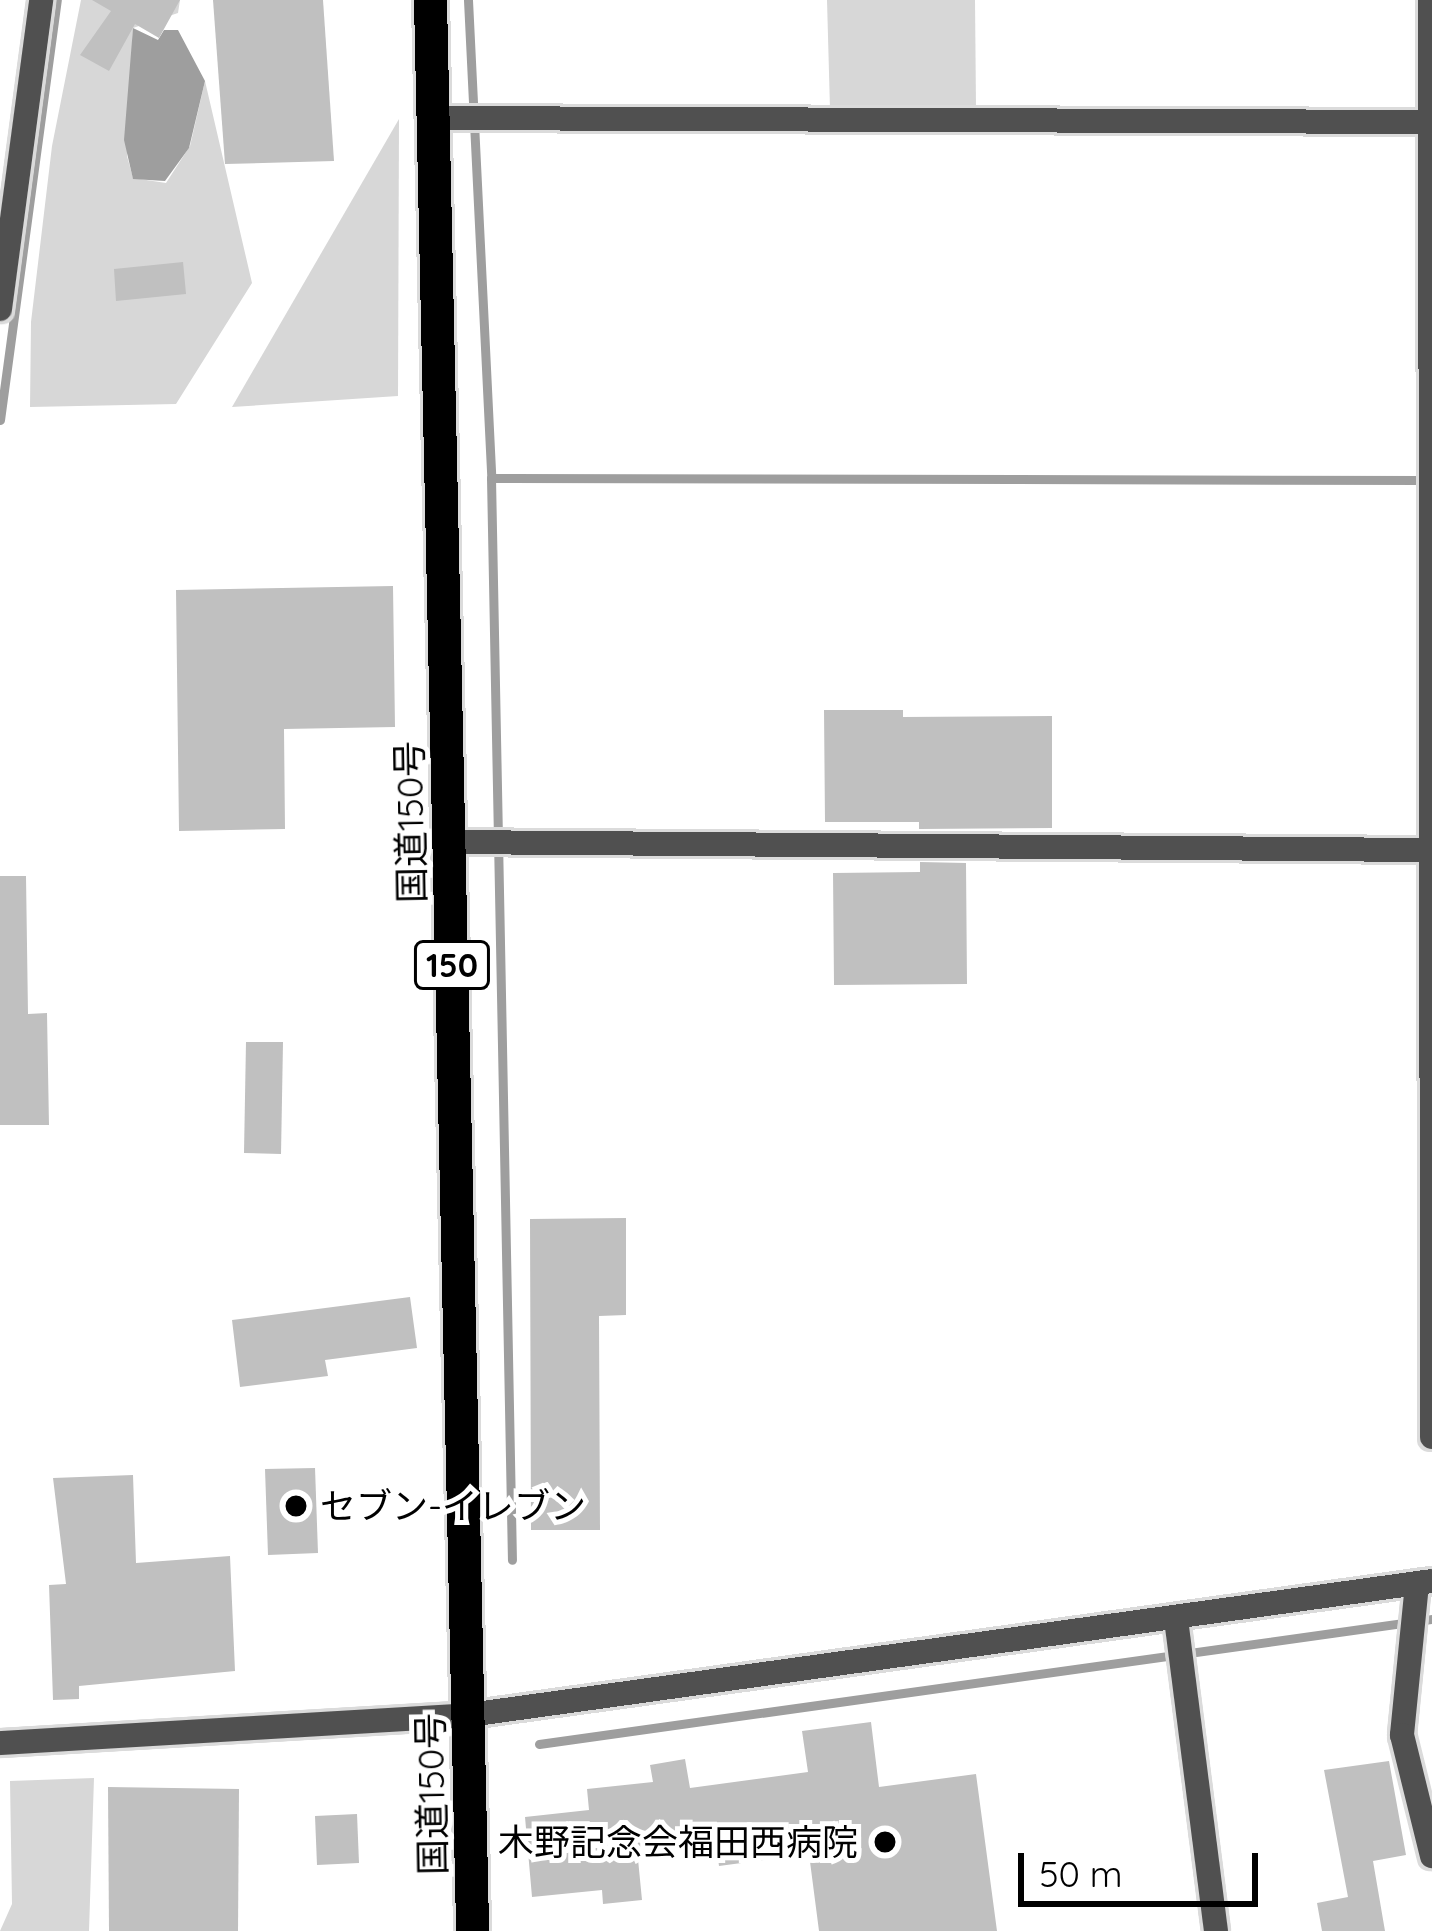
<!DOCTYPE html>
<html>
<head>
<meta charset="utf-8">
<style>
  body { margin:0 }
  #map { position:relative; width:1432px; height:1931px; overflow:hidden; background:#fff; font-family:Quicksand,"Noto Sans JP",sans-serif }
  div>[style] { position:absolute }
  .green>* { inset:0; background:#d7d7d7 }
  .water>* { inset:0; background:#9e9e9e }
  .stream>* { height:9px; margin:-4.5px; padding:0 4.5px; transform-origin:4.5px; border-radius:4.5px; background:#9e9e9e }
  .building>* { inset:0; background:#c0c0c0 }
  .roads { filter:drop-shadow(3px 0 #dbdbdb) drop-shadow(-3px 0 #dbdbdb) drop-shadow(0 3px #dbdbdb) drop-shadow(0 -3px #dbdbdb) }
  .minor>* { height:24px; margin:-12px; padding:0 12px; transform-origin:12px; border-radius:12px; background:#505050 }
  .tertiary>* { height:24px; margin:-12px; padding:0 12px; transform-origin:12px; border-radius:12px; background:#505050 }
  .trunk>* { height:33px; margin:-16.5px; padding:0 16.5px; transform-origin:16.5px; border-radius:16.5px; background:#000 }
  .dots>* { width:33px; height:33px; translate:-50% -50%; box-sizing:border-box; border:6px solid #fff; border-radius:50% }
  span { translate:-50% -50%; white-space:nowrap; text-align:center; line-height:1.15; -webkit-text-stroke:10px #fff; paint-order:stroke }
  .shield-label span { padding:3px 9px; background:#fff; border:3px solid; border-radius:9px; -webkit-text-stroke-width:0 }
  .shield-label { font-size:33px; color:#000; font-weight:700 }
  .street-label { font-size:36px; color:#000 }
  .poi-label { font-size:36px; color:#000 }
  .left { translate:0 -50%; text-align:left }
  .right { translate:-100% -50%; text-align:right }
  .scale { position:absolute; left:1018px; top:1853px; width:240px; height:54px; box-sizing:border-box; border:6px solid #000; border-top:0; padding-left:15px; font-size:36px; line-height:42px; white-space:nowrap; color:#000; -webkit-text-stroke:9px #fff; paint-order:stroke }
</style>
</head>
<body>
<div id="map">
  <div class="green">
    <i style="clip-path:polygon(81px 0,180px 0,178px 13px,133px 28px,127px 156px,133px 178px,166px 183px,190px 146px,205px 81px,252px 283px,176px 404px,30px 407px,31px 322px,52px 146px)"></i>
    <i style="clip-path:polygon(827px 0,975px 0,976px 108px,830px 109px)"></i>
    <i style="clip-path:polygon(399px 119px,398px 396px,232px 407px)"></i>
    <i style="clip-path:polygon(94px 1778px,89px 1931px,0 1931px,12px 1904px,10px 1781px)"></i>
  </div>
  <div class="water">
    <i style="clip-path:polygon(133px 28px,158px 40px,164px 30px,178px 30px,205px 81px,189px 148px,165px 181px,133px 179px,124px 140px)"></i>
  </div>
  <div class="stream">
    <i style="left:468px;top:0;width:479px;rotate:87.2deg"></i>
    <i style="left:491px;top:478px;width:1082px;rotate:88.89deg"></i>
    <i style="left:0;top:420px;width:424px;rotate:-82.3deg"></i>
    <i style="left:491px;top:478px;width:936px;rotate:0.12deg"></i>
    <i style="left:539px;top:1744px;width:902px;rotate:-7.97deg"></i>
  </div>
  <div class="building">
    <i style="clip-path:polygon(92px 0,180px 0,159px 38px,135px 24px,109px 71px,80px 55px,111px 11px)"></i>
    <i style="clip-path:polygon(213px 0,323px 0,334px 161px,225px 164px)"></i>
    <i style="clip-path:polygon(183px 262px,186px 294px,116px 301px,114px 269px)"></i>
    <i style="clip-path:polygon(393px 586px,395px 727px,284px 729px,285px 829px,179px 831px,176px 590px)"></i>
    <i style="clip-path:polygon(824px 710px,903px 710px,903px 717px,1052px 716px,1052px 828px,919px 829px,919px 822px,825px 822px)"></i>
    <i style="clip-path:polygon(920px 862px,966px 863px,967px 984px,834px 985px,833px 873px,920px 872px)"></i>
    <i style="clip-path:polygon(0 876px,26px 876px,28px 1014px,47px 1013px,49px 1125px,0 1125px)"></i>
    <i style="clip-path:polygon(246px 1042px,283px 1042px,281px 1154px,244px 1153px)"></i>
    <i style="clip-path:polygon(626px 1218px,626px 1315px,599px 1316px,600px 1530px,531px 1530px,530px 1219px)"></i>
    <i style="clip-path:polygon(410px 1297px,417px 1348px,325px 1360px,328px 1376px,240px 1387px,232px 1320px)"></i>
    <i style="clip-path:polygon(315px 1468px,318px 1553px,268px 1555px,265px 1469px)"></i>
    <i style="clip-path:polygon(133px 1475px,136px 1563px,230px 1556px,235px 1671px,79px 1686px,79px 1699px,53px 1700px,49px 1585px,66px 1584px,53px 1478px)"></i>
    <i style="clip-path:polygon(871px 1722px,879px 1787px,976px 1774px,997px 1931px,819px 1931px,809px 1854px,719px 1866px,715px 1836px,637px 1849px,642px 1900px,603px 1904px,602px 1890px,532px 1897px,525px 1817px,589px 1810px,587px 1789px,653px 1782px,650px 1765px,685px 1759px,690px 1788px,808px 1772px,802px 1731px)"></i>
    <i style="clip-path:polygon(1389px 1761px,1406px 1855px,1373px 1861px,1385px 1931px,1322px 1931px,1317px 1903px,1348px 1897px,1324px 1770px)"></i>
    <i style="clip-path:polygon(108px 1787px,239px 1789px,238px 1931px,109px 1931px)"></i>
    <i style="clip-path:polygon(357px 1814px,359px 1863px,317px 1865px,315px 1816px)"></i>
  </div>
  <div class="roads">
    <div class="minor">
      <i style="left:1430px;top:0;width:1437px;rotate:89.92deg"></i>
      <i style="left:433px;top:118px;width:999px;rotate:0.23deg"></i>
      <i style="left:0;top:309px;width:312px;rotate:-82.4deg"></i>
      <i style="left:449px;top:842px;width:983px;rotate:0.47deg"></i>
      <i style="left:1417px;top:1584px;width:152px;rotate:95.7deg"></i>
      <i style="left:1402px;top:1735px;width:125px;rotate:76.1deg"></i>
    </div>
    <div class="tertiary">
      <i style="left:1176px;top:1619px;width:315px;rotate:82.7deg"></i>
      <i style="left:0;top:1743px;width:470px;rotate:-3.4deg"></i>
      <i style="left:469px;top:1715px;width:972px;rotate:-7.92deg"></i>
    </div>
    <div class="trunk">
      <i style="left:430px;top:0;width:1931px;rotate:88.75deg"></i>
    </div>
  </div>
  <div class="dots">
    <i style="left:296px;top:1506px;background:#000"></i>
    <i style="left:885px;top:1842px;background:#000"></i>
  </div>
  <div class="shield-label">
    <span style="left:452px;top:965px">150</span>
  </div>
  <div class="street-label">
    <span style="left:410px;top:822px;rotate:-91deg">国道150号</span>
    <span style="left:431px;top:1794px;rotate:-91deg">国道150号</span>
  </div>
  <div class="poi-label">
    <span class="left" style="left:320px;top:1506px">セブン-イレブン</span>
    <span class="right" style="left:858px;top:1842px">木野記念会福田西病院</span>
  </div>
  <div class="scale">50 m</div>
</div>
</body>
</html>
